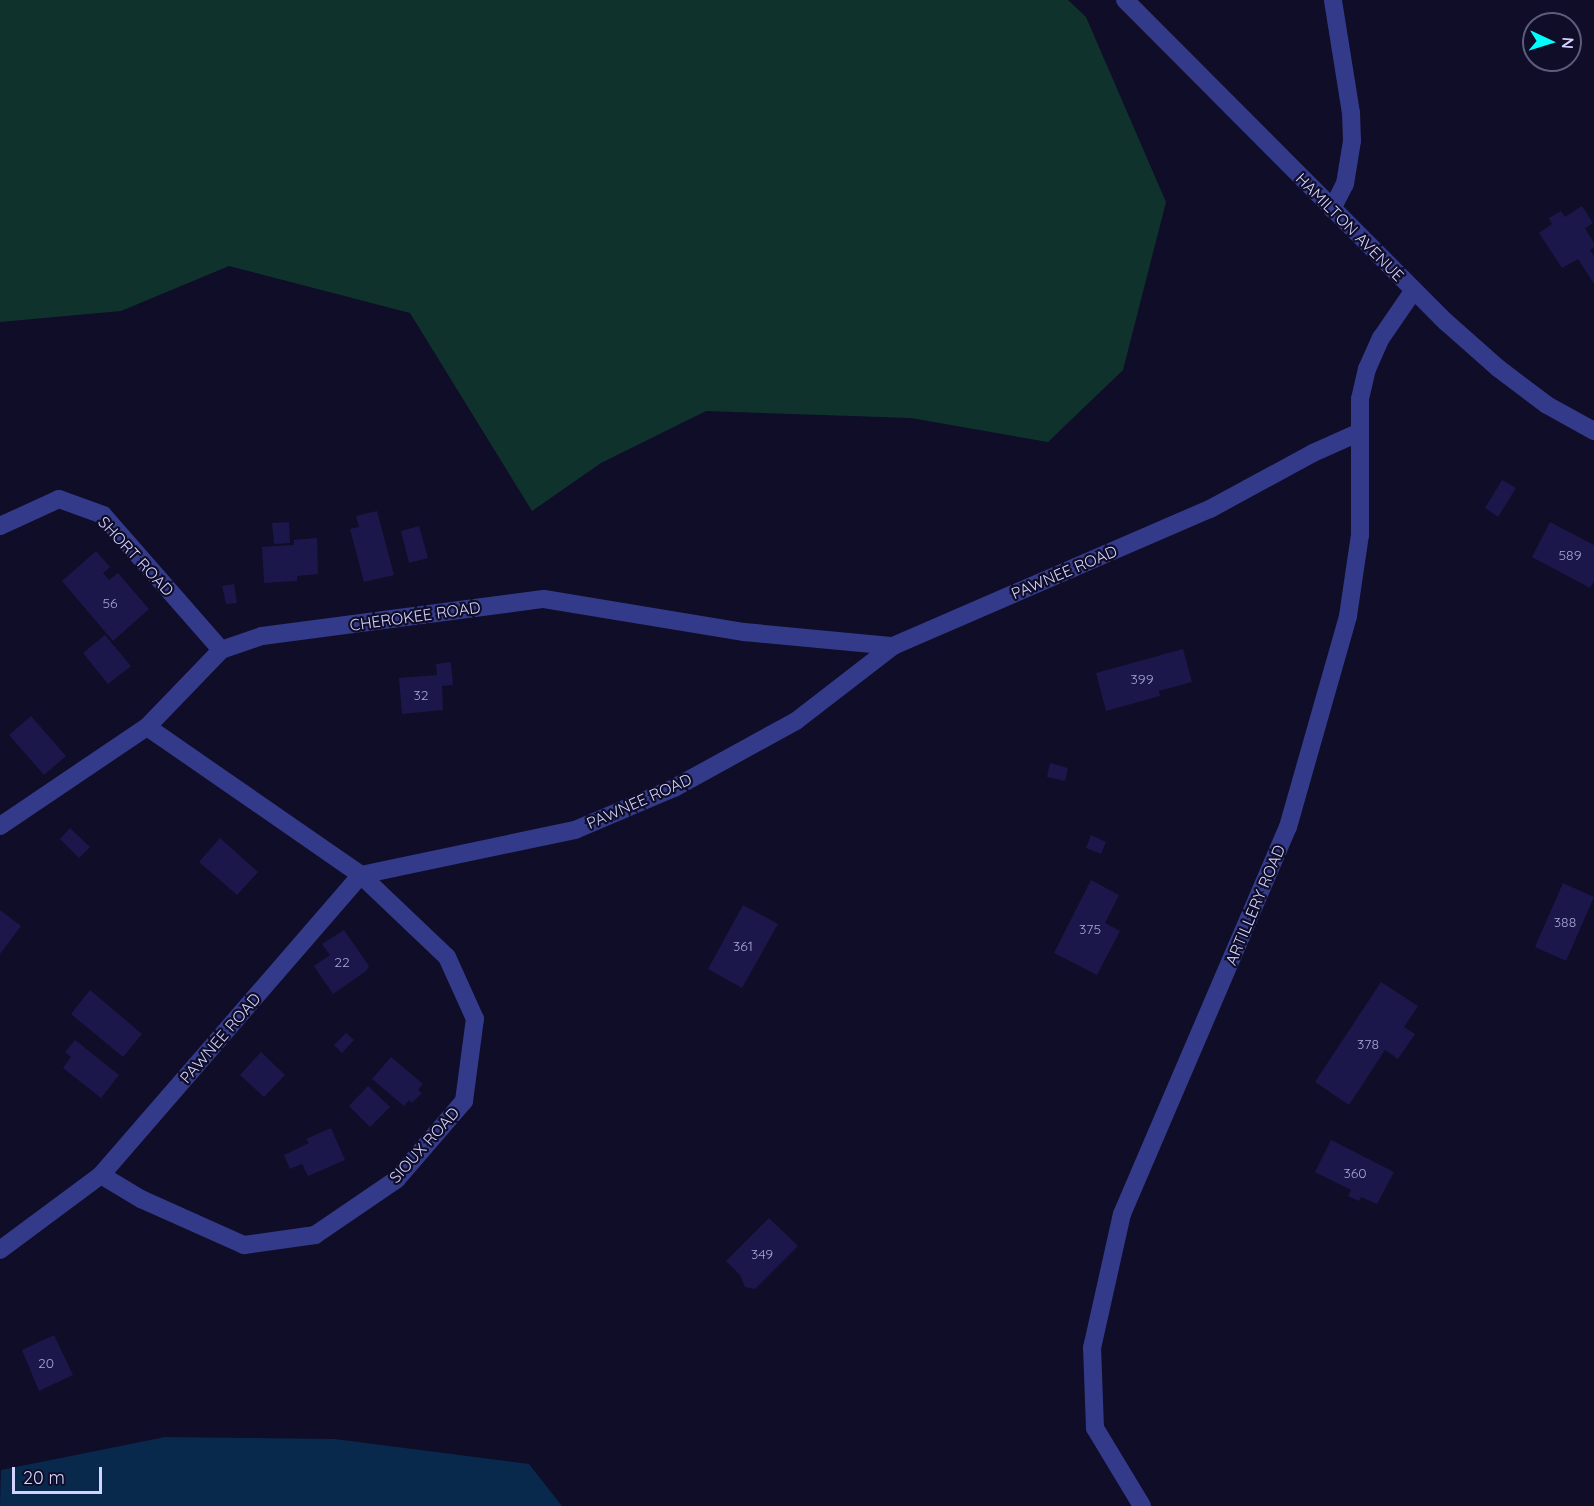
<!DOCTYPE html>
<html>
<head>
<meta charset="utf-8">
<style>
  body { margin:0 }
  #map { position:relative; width:1594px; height:1506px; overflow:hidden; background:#0f0d27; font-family:Quicksand,sans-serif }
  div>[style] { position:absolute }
  .green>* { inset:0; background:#10322d }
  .water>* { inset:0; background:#08284c }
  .building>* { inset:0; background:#1c174a }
  .minor>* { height:18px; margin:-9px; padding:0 9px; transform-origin:9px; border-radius:9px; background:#343a8a }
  span { translate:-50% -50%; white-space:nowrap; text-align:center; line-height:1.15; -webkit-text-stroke:4.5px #0f0d27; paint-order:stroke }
  .number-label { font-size:14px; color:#a5a4d2 }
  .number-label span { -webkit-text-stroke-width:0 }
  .street-label { font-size:16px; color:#d3d3ff }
  .north { position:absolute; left:1522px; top:12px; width:60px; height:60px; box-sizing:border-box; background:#0f0d27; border:2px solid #5d5c7d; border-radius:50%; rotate:94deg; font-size:16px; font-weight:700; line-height:24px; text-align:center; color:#d3d3ff }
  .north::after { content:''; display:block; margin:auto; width:21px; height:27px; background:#00fefc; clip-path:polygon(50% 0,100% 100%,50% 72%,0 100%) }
  .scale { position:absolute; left:12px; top:1467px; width:90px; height:27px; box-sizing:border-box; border:3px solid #d3d3ff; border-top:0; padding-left:8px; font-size:18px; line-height:21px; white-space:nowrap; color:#d3d3ff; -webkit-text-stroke:4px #0f0d27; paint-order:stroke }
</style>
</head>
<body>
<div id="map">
  <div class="green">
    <i style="clip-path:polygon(0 0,1068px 0,1086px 17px,1166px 202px,1123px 370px,1048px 442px,911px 418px,706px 411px,601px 463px,532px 511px,410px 313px,229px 266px,121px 311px,0 322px)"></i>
  </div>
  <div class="water">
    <i style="clip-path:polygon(165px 1437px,335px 1439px,529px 1464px,562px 1506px,0 1506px,1px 1470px)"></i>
  </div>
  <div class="building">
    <i style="clip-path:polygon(1582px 206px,1593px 223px,1585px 228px,1594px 243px,1594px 247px,1590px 250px,1594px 256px,1594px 284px,1578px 259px,1562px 268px,1539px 233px,1552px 224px,1549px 218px,1561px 211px,1565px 217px)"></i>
    <i style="clip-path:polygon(1502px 480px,1516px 488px,1498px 517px,1485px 508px)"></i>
    <i style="clip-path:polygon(377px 511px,394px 575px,364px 582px,350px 529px,359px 527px,356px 516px)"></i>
    <i style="clip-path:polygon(289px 522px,290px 543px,274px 544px,272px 523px)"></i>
    <i style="clip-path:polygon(1550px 522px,1594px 545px,1594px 581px,1590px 588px,1532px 557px)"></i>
    <i style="clip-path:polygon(419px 526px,428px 558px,409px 563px,401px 531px)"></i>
    <i style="clip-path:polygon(317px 538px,318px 574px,297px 576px,297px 581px,264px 583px,262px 547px,294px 545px,294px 540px)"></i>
    <i style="clip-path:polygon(96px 551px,110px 567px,103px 573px,109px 580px,118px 573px,149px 609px,113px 641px,62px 581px)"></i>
    <i style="clip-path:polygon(234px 584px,237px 603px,226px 604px,222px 586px)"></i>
    <i style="clip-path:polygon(105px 635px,131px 666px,108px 684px,83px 653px)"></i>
    <i style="clip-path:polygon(1183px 649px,1192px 682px,1159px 691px,1160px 696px,1106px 711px,1096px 673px)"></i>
    <i style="clip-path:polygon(451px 662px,453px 685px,442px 686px,443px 710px,402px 714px,399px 678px,437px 675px,436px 664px)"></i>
    <i style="clip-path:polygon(31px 716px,66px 756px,44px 775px,9px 735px)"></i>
    <i style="clip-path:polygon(1050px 763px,1068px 768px,1065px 781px,1047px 777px)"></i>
    <i style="clip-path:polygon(70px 828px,90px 847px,79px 858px,60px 839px)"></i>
    <i style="clip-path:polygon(1091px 835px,1106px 842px,1101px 854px,1086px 848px)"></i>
    <i style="clip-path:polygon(220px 838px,258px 872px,237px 895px,199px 862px)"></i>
    <i style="clip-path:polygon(1091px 880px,1119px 895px,1105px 923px,1120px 931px,1097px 975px,1054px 953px)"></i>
    <i style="clip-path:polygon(1563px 883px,1594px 897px,1566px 961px,1535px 947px)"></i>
    <i style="clip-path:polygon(743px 905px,778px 924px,742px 988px,708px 969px)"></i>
    <i style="clip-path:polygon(0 910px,21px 926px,0 954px)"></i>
    <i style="clip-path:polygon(344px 930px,369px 966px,366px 971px,333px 994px,314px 966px,330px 955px,322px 944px)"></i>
    <i style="clip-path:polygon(1381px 982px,1418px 1006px,1404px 1027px,1415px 1034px,1398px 1059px,1385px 1050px,1349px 1105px,1315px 1082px)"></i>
    <i style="clip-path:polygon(90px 990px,142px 1034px,123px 1057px,71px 1014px)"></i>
    <i style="clip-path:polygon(346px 1033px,354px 1040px,342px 1053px,334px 1045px)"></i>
    <i style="clip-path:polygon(75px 1040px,119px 1075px,101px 1098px,63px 1068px,71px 1057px,65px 1052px)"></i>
    <i style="clip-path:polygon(261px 1052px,285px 1075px,264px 1097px,240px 1075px)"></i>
    <i style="clip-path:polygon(391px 1057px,423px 1084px,418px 1090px,422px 1093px,412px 1103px,409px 1100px,404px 1106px,372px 1079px)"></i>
    <i style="clip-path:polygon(368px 1086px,390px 1107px,370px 1127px,349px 1106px)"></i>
    <i style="clip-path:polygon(331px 1128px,345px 1160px,308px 1176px,302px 1164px,290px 1169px,284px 1155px,309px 1143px,306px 1139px)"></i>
    <i style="clip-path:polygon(1331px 1140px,1394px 1172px,1377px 1204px,1361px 1197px,1359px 1201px,1348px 1196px,1351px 1190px,1315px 1172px)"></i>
    <i style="clip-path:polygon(769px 1218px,798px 1246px,755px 1289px,745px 1287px,740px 1275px,726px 1261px)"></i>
    <i style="clip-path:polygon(54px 1335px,73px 1375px,39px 1391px,22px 1350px)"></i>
  </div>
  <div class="minor">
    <i style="left:1125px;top:0;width:455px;rotate:45.1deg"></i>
    <i style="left:1446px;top:322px;width:69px;rotate:41.5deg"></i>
    <i style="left:1498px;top:368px;width:61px;rotate:37.1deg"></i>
    <i style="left:1547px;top:405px;width:54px;rotate:29deg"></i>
    <i style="left:1332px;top:209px;width:28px;rotate:-63deg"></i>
    <i style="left:1345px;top:184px;width:44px;rotate:-80.8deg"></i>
    <i style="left:1352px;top:141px;width:28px;rotate:-92deg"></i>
    <i style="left:1351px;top:113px;width:114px;rotate:-99.1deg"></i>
    <i style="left:0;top:526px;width:65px;rotate:-24.6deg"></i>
    <i style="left:59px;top:499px;width:47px;rotate:20deg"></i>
    <i style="left:103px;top:515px;width:179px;rotate:48.8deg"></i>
    <i style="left:0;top:826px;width:177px;rotate:-34deg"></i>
    <i style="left:147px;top:727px;width:107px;rotate:-46.1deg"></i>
    <i style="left:221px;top:650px;width:43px;rotate:-18.9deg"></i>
    <i style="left:262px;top:636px;width:284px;rotate:-7.5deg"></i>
    <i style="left:544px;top:599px;width:203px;rotate:9.4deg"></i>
    <i style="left:744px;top:632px;width:150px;rotate:5.4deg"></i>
    <i style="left:101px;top:1175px;width:47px;rotate:31deg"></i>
    <i style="left:141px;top:1199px;width:113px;rotate:24.1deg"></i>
    <i style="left:244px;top:1245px;width:72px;rotate:-8deg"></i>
    <i style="left:315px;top:1235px;width:99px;rotate:-34.3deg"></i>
    <i style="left:397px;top:1179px;width:103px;rotate:-49.3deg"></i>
    <i style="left:464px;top:1101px;width:83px;rotate:-82.4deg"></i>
    <i style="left:475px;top:1019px;width:68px;rotate:-114.3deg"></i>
    <i style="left:447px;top:957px;width:119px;rotate:-136.4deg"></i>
    <i style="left:361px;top:875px;width:260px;rotate:-145.3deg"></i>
    <i style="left:0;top:1250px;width:126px;rotate:-36.6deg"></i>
    <i style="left:101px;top:1175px;width:397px;rotate:-49.1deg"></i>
    <i style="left:361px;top:875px;width:219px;rotate:-11.9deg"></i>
    <i style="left:575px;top:830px;width:108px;rotate:-23deg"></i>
    <i style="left:674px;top:788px;width:139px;rotate:-28.8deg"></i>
    <i style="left:796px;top:721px;width:123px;rotate:-37.7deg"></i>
    <i style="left:893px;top:646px;width:345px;rotate:-23.4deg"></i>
    <i style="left:1210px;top:509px;width:117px;rotate:-28.5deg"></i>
    <i style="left:1313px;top:453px;width:49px;rotate:-24deg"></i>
    <i style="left:1142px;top:1506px;width:91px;rotate:-121.1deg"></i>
    <i style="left:1095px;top:1428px;width:80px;rotate:-92.1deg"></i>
    <i style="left:1092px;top:1348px;width:137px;rotate:-77.4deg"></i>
    <i style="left:1122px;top:1214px;width:421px;rotate:-66.8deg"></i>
    <i style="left:1288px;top:827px;width:219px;rotate:-74.1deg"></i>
    <i style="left:1348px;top:616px;width:82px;rotate:-81.6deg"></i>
    <i style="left:1360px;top:535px;width:136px;rotate:-90deg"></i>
    <i style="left:1360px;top:399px;width:31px;rotate:-77deg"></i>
    <i style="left:1367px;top:369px;width:34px;rotate:-66deg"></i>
    <i style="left:1381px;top:338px;width:58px;rotate:-55.5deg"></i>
  </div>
  <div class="number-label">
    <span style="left:1570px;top:555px">589</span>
    <span style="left:110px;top:603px">56</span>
    <span style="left:1142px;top:679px">399</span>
    <span style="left:421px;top:695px">32</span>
    <span style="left:1565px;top:922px">388</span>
    <span style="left:1090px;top:929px">375</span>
    <span style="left:743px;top:946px">361</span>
    <span style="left:342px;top:962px">22</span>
    <span style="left:1368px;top:1044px">378</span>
    <span style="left:1355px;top:1173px">360</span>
    <span style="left:762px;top:1254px">349</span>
    <span style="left:46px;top:1363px">20</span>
  </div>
  <div class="street-label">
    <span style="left:1350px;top:227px;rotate:45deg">HAMILTON AVENUE</span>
    <span style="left:136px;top:556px;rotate:47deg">SHORT ROAD</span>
    <span style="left:1064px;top:572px;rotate:-23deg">PAWNEE ROAD</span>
    <span style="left:415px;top:616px;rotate:-8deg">CHEROKEE ROAD</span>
    <span style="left:639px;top:801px;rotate:-24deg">PAWNEE ROAD</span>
    <span style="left:1255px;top:905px;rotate:-67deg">ARTILLERY ROAD</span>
    <span style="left:220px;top:1038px;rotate:-49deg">PAWNEE ROAD</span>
    <span style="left:424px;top:1145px;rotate:-48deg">SIOUX ROAD</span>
  </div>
  <div class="north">N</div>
  <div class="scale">20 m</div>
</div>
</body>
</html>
